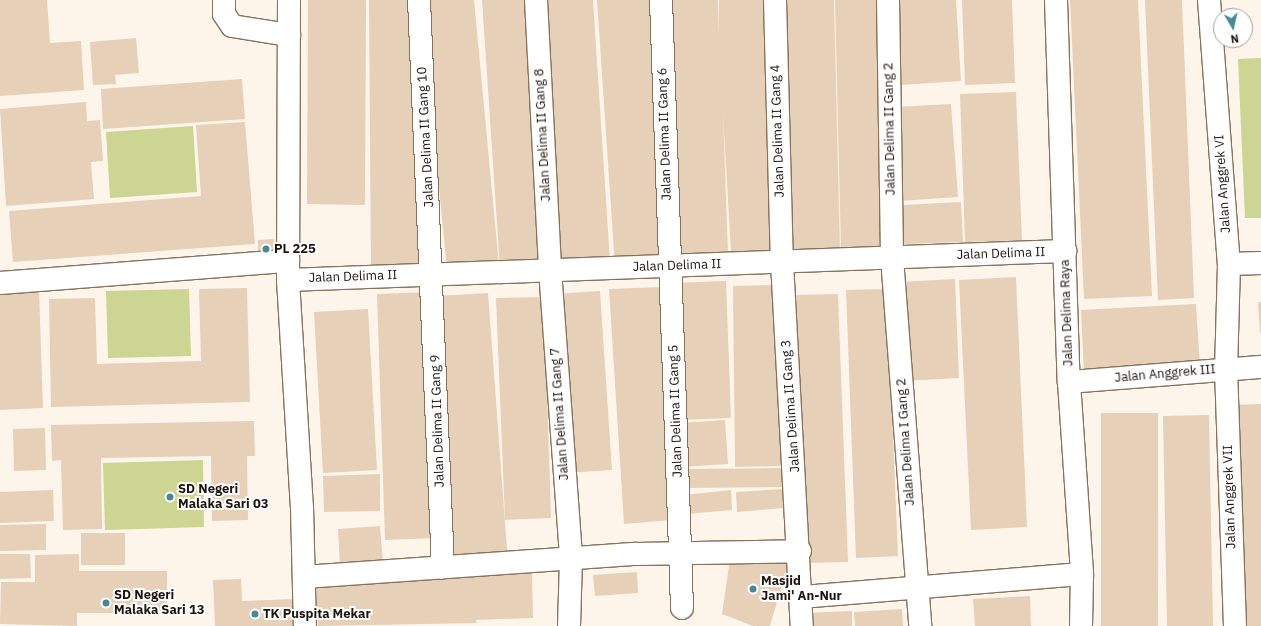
<!DOCTYPE html>
<html>
<head>
<meta charset="utf-8">
<style>
  body { margin:0 }
  #map { position:relative; width:1261px; height:626px; overflow:hidden; background:#fdf4ea; font-family:"IBM Plex Sans",sans-serif }
  div>[style] { position:absolute }
  .green>* { inset:0; background:#ccd592 }
  .building>* { inset:0; background:#e6d0b8 }
  .roads { filter:drop-shadow(1px 0 #87735d) drop-shadow(-1px 0 #87735d) drop-shadow(0 1px #87735d) drop-shadow(0 -1px #87735d) }
  .minor>* { height:22px; margin:-11px; padding:0 11px; transform-origin:11px; border-radius:11px; background:#fff }
  .dots>* { width:11px; height:11px; translate:-50% -50%; box-sizing:border-box; border:2px solid #fff; border-radius:50% }
  span { translate:-50% -50%; white-space:nowrap; text-align:center; line-height:1.15; -webkit-text-stroke:4px #fff; paint-order:stroke }
  .street-label { font-size:13px; color:#1d150d }
  .poi-label { font-size:13px; color:#1d150d; font-weight:700 }
  .left { translate:0 -50%; text-align:left }
  .north { position:absolute; left:1213px; top:8px; width:40px; height:40px; box-sizing:border-box; background:#fff; border:1px solid #a5a19e; border-radius:50%; rotate:171deg; font-size:11px; font-weight:700; line-height:16px; text-align:center; color:#1d150d }
  .north::after { content:''; display:block; margin:auto; width:14px; height:18px; background:#458a96; clip-path:polygon(50% 0,100% 100%,50% 72%,0 100%) }
</style>
</head>
<body>
<div id="map">
  <div class="green">
    <i style="clip-path:polygon(1261px 58px,1261px 218px,1245px 218px,1238px 59px)"></i>
    <i style="clip-path:polygon(193px 126px,197px 192px,110px 198px,106px 132px)"></i>
    <i style="clip-path:polygon(189px 289px,191px 356px,108px 358px,106px 291px)"></i>
    <i style="clip-path:polygon(203px 460px,204px 527px,105px 530px,103px 463px)"></i>
  </div>
  <div class="building">
    <i style="clip-path:polygon(0 0,47px 0,50px 43px,81px 41px,84px 90px,0 96px)"></i>
    <i style="clip-path:polygon(308px 0,366px 0,365px 205px,307px 204px)"></i>
    <i style="clip-path:polygon(369px 0,417px 0,423px 272px,371px 272px)"></i>
    <i style="clip-path:polygon(421px 0,474px 0,499px 265px,447px 270px)"></i>
    <i style="clip-path:polygon(482px 0,526px 0,544px 266px,500px 269px)"></i>
    <i style="clip-path:polygon(540px 0,593px 0,610px 261px,558px 264px)"></i>
    <i style="clip-path:polygon(597px 0,650px 0,668px 263px,615px 267px)"></i>
    <i style="clip-path:polygon(666px 0,718px 0,719px 34px,719px 0,763px 0,777px 250px,731px 252px,723px 114px,728px 252px,677px 254px)"></i>
    <i style="clip-path:polygon(777px 0,834px 0,840px 251px,783px 252px)"></i>
    <i style="clip-path:polygon(835px 0,884px 0,888px 249px,841px 250px)"></i>
    <i style="clip-path:polygon(895px 0,956px 0,961px 81px,901px 85px)"></i>
    <i style="clip-path:polygon(962px 0,1012px 0,1015px 83px,965px 85px)"></i>
    <i style="clip-path:polygon(1070px 0,1138px 0,1152px 296px,1084px 299px)"></i>
    <i style="clip-path:polygon(1145px 0,1182px 0,1194px 298px,1158px 300px)"></i>
    <i style="clip-path:polygon(136px 38px,139px 73px,115px 75px,116px 84px,93px 85px,90px 42px)"></i>
    <i style="clip-path:polygon(242px 79px,245px 119px,103px 129px,101px 89px)"></i>
    <i style="clip-path:polygon(1016px 92px,1022px 240px,965px 242px,960px 94px)"></i>
    <i style="clip-path:polygon(86px 102px,87px 121px,100px 120px,103px 161px,91px 162px,94px 199px,6px 206px,0 109px)"></i>
    <i style="clip-path:polygon(951px 104px,958px 197px,900px 201px,895px 107px)"></i>
    <i style="clip-path:polygon(245px 122px,255px 244px,13px 262px,9px 211px,201px 196px,196px 125px)"></i>
    <i style="clip-path:polygon(961px 202px,963px 242px,904px 244px,902px 205px)"></i>
    <i style="clip-path:polygon(274px 239px,275px 259px,258px 260px,258px 240px)"></i>
    <i style="clip-path:polygon(1016px 277px,1027px 527px,971px 530px,959px 280px)"></i>
    <i style="clip-path:polygon(955px 279px,959px 378px,903px 381px,898px 282px)"></i>
    <i style="clip-path:polygon(726px 281px,731px 418px,677px 420px,672px 283px)"></i>
    <i style="clip-path:polygon(778px 285px,781px 466px,735px 467px,733px 286px)"></i>
    <i style="clip-path:polygon(661px 287px,672px 520px,624px 524px,609px 289px)"></i>
    <i style="clip-path:polygon(247px 288px,250px 402px,51px 407px,49px 299px,95px 298px,97px 364px,201px 361px,199px 289px)"></i>
    <i style="clip-path:polygon(39px 289px,43px 408px,0 410px,0 291px)"></i>
    <i style="clip-path:polygon(887px 289px,898px 556px,856px 558px,846px 290px)"></i>
    <i style="clip-path:polygon(600px 291px,612px 470px,564px 473px,553px 294px)"></i>
    <i style="clip-path:polygon(428px 292px,436px 538px,385px 540px,377px 294px)"></i>
    <i style="clip-path:polygon(488px 293px,508px 562px,452px 566px,437px 296px)"></i>
    <i style="clip-path:polygon(838px 294px,848px 562px,807px 563px,796px 295px)"></i>
    <i style="clip-path:polygon(544px 297px,551px 518px,505px 520px,496px 298px)"></i>
    <i style="clip-path:polygon(1258px 302px,1261px 302px,1261px 333px,1260px 333px)"></i>
    <i style="clip-path:polygon(1196px 304px,1200px 367px,1084px 373px,1081px 310px)"></i>
    <i style="clip-path:polygon(368px 309px,377px 470px,323px 473px,314px 312px)"></i>
    <i style="clip-path:polygon(1261px 404px,1261px 626px,1238px 626px,1232px 405px)"></i>
    <i style="clip-path:polygon(1101px 413px,1158px 413px,1158px 626px,1101px 626px)"></i>
    <i style="clip-path:polygon(1209px 415px,1213px 626px,1167px 626px,1163px 416px)"></i>
    <i style="clip-path:polygon(725px 420px,728px 464px,683px 467px,679px 423px)"></i>
    <i style="clip-path:polygon(254px 421px,255px 456px,247px 456px,248px 520px,212px 521px,211px 456px,101px 458px,102px 529px,63px 530px,61px 460px,52px 461px,51px 425px)"></i>
    <i style="clip-path:polygon(45px 428px,46px 470px,14px 471px,13px 429px)"></i>
    <i style="clip-path:polygon(782px 468px,782px 487px,683px 488px,684px 469px)"></i>
    <i style="clip-path:polygon(380px 474px,380px 511px,324px 512px,323px 476px)"></i>
    <i style="clip-path:polygon(783px 489px,784px 508px,737px 512px,736px 492px)"></i>
    <i style="clip-path:polygon(53px 490px,54px 521px,0 523px,0 492px)"></i>
    <i style="clip-path:polygon(731px 490px,732px 510px,687px 514px,685px 495px)"></i>
    <i style="clip-path:polygon(46px 524px,46px 550px,0 551px,0 525px)"></i>
    <i style="clip-path:polygon(380px 526px,383px 563px,340px 566px,338px 529px)"></i>
    <i style="clip-path:polygon(81px 533px,125px 533px,125px 565px,81px 565px)"></i>
    <i style="clip-path:polygon(0 554px,30px 554px,31px 578px,0 579px)"></i>
    <i style="clip-path:polygon(79px 554px,79px 571px,167px 571px,167px 613px,77px 613px,77px 626px,0 624px,1px 582px,35px 582px,35px 555px)"></i>
    <i style="clip-path:polygon(730px 559px,770px 560px,788px 564px,770px 626px,753px 626px,722px 614px)"></i>
    <i style="clip-path:polygon(532px 571px,533px 618px,476px 620px,477px 623px,318px 626px,315px 581px)"></i>
    <i style="clip-path:polygon(637px 572px,638px 593px,595px 596px,593px 575px)"></i>
    <i style="clip-path:polygon(241px 579px,242px 601px,295px 599px,295px 626px,215px 626px,213px 580px)"></i>
    <i style="clip-path:polygon(1030px 596px,1031px 626px,975px 626px,973px 599px)"></i>
    <i style="clip-path:polygon(902px 609px,903px 626px,855px 626px,854px 612px)"></i>
    <i style="clip-path:polygon(852px 611px,852px 626px,804px 626px,804px 613px)"></i>
  </div>
  <div class="roads">
    <div class="minor">
      <i style="left:224px;top:0;width:14px;rotate:90deg"></i>
      <i style="left:224px;top:14px;width:14px;rotate:56deg"></i>
      <i style="left:232px;top:26px;width:58px;rotate:9deg"></i>
      <i style="left:289px;top:0;width:280px;rotate:90.2deg"></i>
      <i style="left:288px;top:280px;width:227px;rotate:86.5deg"></i>
      <i style="left:302px;top:507px;width:119px;rotate:88.6deg"></i>
      <i style="left:419px;top:0;width:568px;rotate:87.58deg"></i>
      <i style="left:536px;top:0;width:270px;rotate:87deg"></i>
      <i style="left:550px;top:270px;width:290px;rotate:85.8deg"></i>
      <i style="left:571px;top:559px;width:67px;rotate:91.7deg"></i>
      <i style="left:661px;top:0;width:608px;rotate:88.02deg"></i>
      <i style="left:775px;top:0;width:262px;rotate:88.5deg"></i>
      <i style="left:782px;top:262px;width:365px;rotate:86.9deg"></i>
      <i style="left:888px;top:0;width:258px;rotate:89.1deg"></i>
      <i style="left:892px;top:258px;width:369px;rotate:85.6deg"></i>
      <i style="left:1056px;top:0;width:382px;rotate:88.1deg"></i>
      <i style="left:1069px;top:382px;width:192px;rotate:86.1deg"></i>
      <i style="left:1082px;top:574px;width:52px;rotate:91.1deg"></i>
      <i style="left:1209px;top:0;width:265px;rotate:85.7deg"></i>
      <i style="left:1229px;top:264px;width:105px;rotate:91.6deg"></i>
      <i style="left:1226px;top:369px;width:257px;rotate:88deg"></i>
      <i style="left:1229px;top:264px;width:32px;rotate:-2deg"></i>
      <i style="left:288px;top:280px;width:778px;rotate:-2.14deg"></i>
      <i style="left:0;top:283px;width:289px;rotate:-4.4deg"></i>
      <i style="left:1069px;top:382px;width:193px;rotate:-4.5deg"></i>
      <i style="left:304px;top:577px;width:333px;rotate:-4deg"></i>
      <i style="left:636px;top:554px;width:164px;rotate:-1deg"></i>
      <i style="left:802px;top:597px;width:281px;rotate:-4.7deg"></i>
    </div>
  </div>
  <div class="dots">
    <i style="left:266px;top:249px;background:#458a96"></i>
    <i style="left:170px;top:497px;background:#458a96"></i>
    <i style="left:753px;top:589px;background:#458a96"></i>
    <i style="left:106px;top:603px;background:#458a96"></i>
    <i style="left:255px;top:614px;background:#458a96"></i>
  </div>
  <div class="street-label">
    <span style="left:890px;top:129px;rotate:-91deg">Jalan Delima II Gang 2</span>
    <span style="left:778px;top:131px;rotate:-92deg">Jalan Delima II Gang 4</span>
    <span style="left:665px;top:134px;rotate:-92deg">Jalan Delima II Gang 6</span>
    <span style="left:543px;top:135px;rotate:-93deg">Jalan Delima II Gang 8</span>
    <span style="left:426px;top:137px;rotate:-93deg">Jalan Delima II Gang 10</span>
    <span style="left:1223px;top:184px;rotate:-94deg">Jalan Anggrek VI</span>
    <span style="left:1001px;top:254px;rotate:-2deg">Jalan Delima II</span>
    <span style="left:677px;top:266px;rotate:-2deg">Jalan Delima II</span>
    <span style="left:353px;top:277px;rotate:-2deg">Jalan Delima II</span>
    <span style="left:1067px;top:313px;rotate:-92deg">Jalan Delima Raya</span>
    <span style="left:1165px;top:374px;rotate:-5deg">Jalan Anggrek III</span>
    <span style="left:791px;top:406px;rotate:-94deg">Jalan Delima II Gang 3</span>
    <span style="left:676px;top:411px;rotate:-92deg">Jalan Delima II Gang 5</span>
    <span style="left:560px;top:414px;rotate:-94deg">Jalan Delima II Gang 7</span>
    <span style="left:438px;top:421px;rotate:-92deg">Jalan Delima II Gang 9</span>
    <span style="left:906px;top:442px;rotate:-94deg">Jalan Delima I Gang 2</span>
    <span style="left:1230px;top:497px;rotate:-92deg">Jalan Anggrek VII</span>
  </div>
  <div class="poi-label">
    <span class="left" style="left:274px;top:249px">PL 225</span>
    <span class="left" style="left:178px;top:497px">SD Negeri<br>Malaka Sari 03</span>
    <span class="left" style="left:761px;top:589px">Masjid<br>Jami' An-Nur</span>
    <span class="left" style="left:114px;top:603px">SD Negeri<br>Malaka Sari 13</span>
    <span class="left" style="left:263px;top:614px">TK Puspita Mekar</span>
  </div>
  <div class="north">N</div>
</div>
</body>
</html>
